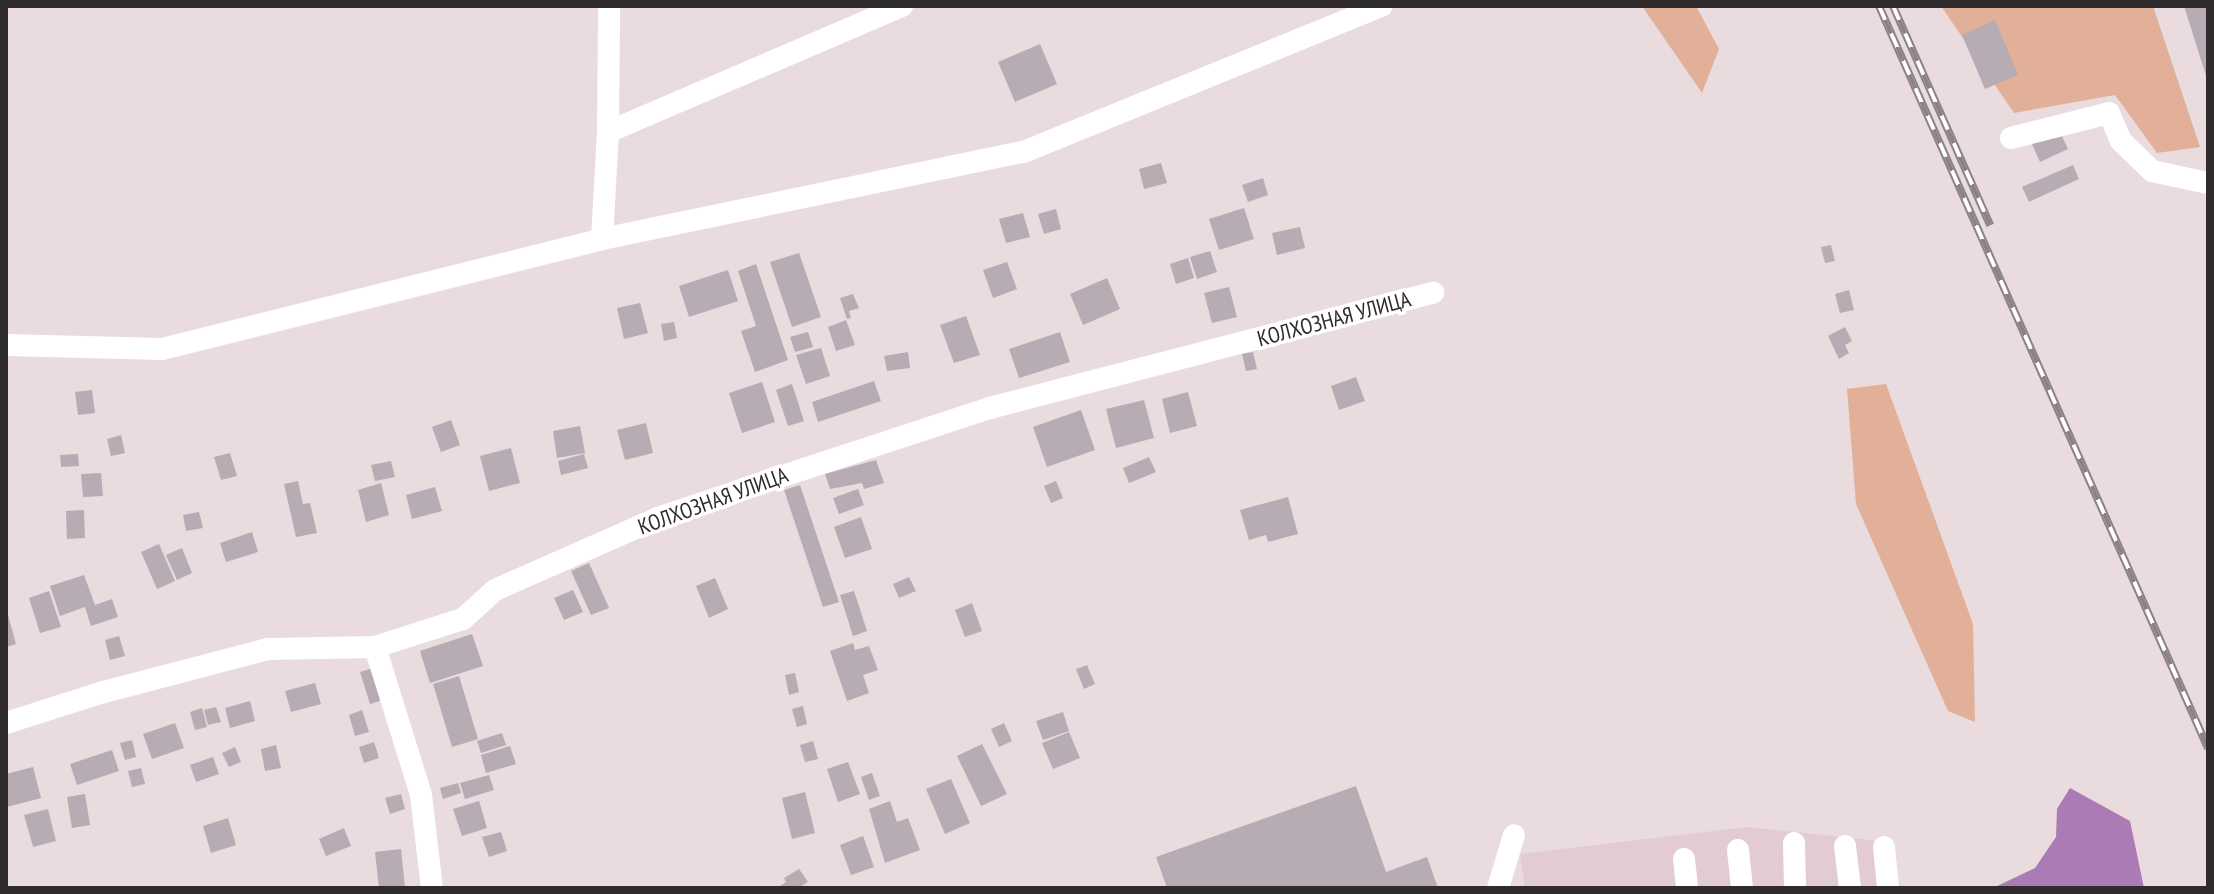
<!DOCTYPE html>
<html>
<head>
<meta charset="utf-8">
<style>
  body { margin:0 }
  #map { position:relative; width:2214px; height:894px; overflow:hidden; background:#e9dbde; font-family:"PT Sans Narrow",sans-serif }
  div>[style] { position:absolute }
  .built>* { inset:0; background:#e3ccd1 }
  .green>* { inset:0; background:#e2b099 }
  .water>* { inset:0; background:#aa7bb5 }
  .building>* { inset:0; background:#b7acb3 }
  .minor>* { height:22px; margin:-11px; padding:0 11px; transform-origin:11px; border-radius:11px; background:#fff }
  .rail>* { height:8px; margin-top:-4px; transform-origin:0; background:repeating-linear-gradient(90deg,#fff 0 15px,#8c8284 0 30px); box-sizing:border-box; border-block:2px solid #8c8284 }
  span { translate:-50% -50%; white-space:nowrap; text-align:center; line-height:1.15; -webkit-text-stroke:7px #fff; paint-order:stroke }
  .street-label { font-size:22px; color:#302b2c }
  .frame { position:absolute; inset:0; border:8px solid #302b2c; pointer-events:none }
</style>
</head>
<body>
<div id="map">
  <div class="built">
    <i style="clip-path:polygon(1747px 827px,1888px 842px,1893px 888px,1525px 888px,1520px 854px)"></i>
  </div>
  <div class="green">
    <i style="clip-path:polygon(1642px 6px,1696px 6px,1719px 49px,1702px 93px)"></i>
    <i style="clip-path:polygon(1941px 6px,2153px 6px,2200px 147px,2157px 153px,2115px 95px,2014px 113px)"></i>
    <i style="clip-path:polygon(1886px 384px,1973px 624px,1975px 722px,1948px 711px,1856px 504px,1847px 389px)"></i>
  </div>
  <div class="water">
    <i style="clip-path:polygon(2070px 788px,2130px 821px,2144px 888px,1993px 888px,2035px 868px,2056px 837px,2057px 809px)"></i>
  </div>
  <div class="building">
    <i style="clip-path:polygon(2184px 6px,2208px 6px,2208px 79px,2207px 79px)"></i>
    <i style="clip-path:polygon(1995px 20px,2018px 75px,1985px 89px,1962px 35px)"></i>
    <i style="clip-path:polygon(1040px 44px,1057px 84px,1015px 102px,998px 62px)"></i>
    <i style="clip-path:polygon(2059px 130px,2068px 149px,2040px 162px,2031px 142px)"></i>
    <i style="clip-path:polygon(1161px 163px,1167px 183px,1144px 189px,1139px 169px)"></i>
    <i style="clip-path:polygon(2073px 165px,2079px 179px,2029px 202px,2022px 187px)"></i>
    <i style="clip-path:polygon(1263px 178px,1268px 195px,1248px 202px,1242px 185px)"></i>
    <i style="clip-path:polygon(1244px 208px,1254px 239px,1219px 250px,1209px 219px)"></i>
    <i style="clip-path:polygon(1056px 209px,1061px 229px,1044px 234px,1038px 214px)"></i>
    <i style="clip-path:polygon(1023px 213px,1030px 237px,1006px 243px,999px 219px)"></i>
    <i style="clip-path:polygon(1300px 227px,1305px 248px,1277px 255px,1272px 233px)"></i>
    <i style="clip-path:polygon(1831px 245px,1835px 261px,1825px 263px,1821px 247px)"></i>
    <i style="clip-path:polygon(1210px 251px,1217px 272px,1197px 279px,1190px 257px)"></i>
    <i style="clip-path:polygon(799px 253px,821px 317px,792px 327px,770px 262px)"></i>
    <i style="clip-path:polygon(1188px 258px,1194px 278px,1176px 284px,1170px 264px)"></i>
    <i style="clip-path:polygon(1007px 262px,1017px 289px,993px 298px,983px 270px)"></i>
    <i style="clip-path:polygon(756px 264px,788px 360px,755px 372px,741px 331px,756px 326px,738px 271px)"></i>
    <i style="clip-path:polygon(728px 270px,738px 301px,689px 317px,679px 286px)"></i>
    <i style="clip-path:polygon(1107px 278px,1120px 309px,1083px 325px,1070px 294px)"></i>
    <i style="clip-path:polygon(1229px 287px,1237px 317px,1212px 323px,1204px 293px)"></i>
    <i style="clip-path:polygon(1849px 290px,1854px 310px,1840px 313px,1835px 294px)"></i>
    <i style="clip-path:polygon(853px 294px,859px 308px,849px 311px,851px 318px,847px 319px,840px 298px)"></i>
    <i style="clip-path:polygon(640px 303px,648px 333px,624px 339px,617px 308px)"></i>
    <i style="clip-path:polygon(966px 316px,980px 355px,954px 363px,940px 325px)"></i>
    <i style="clip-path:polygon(846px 320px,855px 345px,836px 351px,828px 327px)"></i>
    <i style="clip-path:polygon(674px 322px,677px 338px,664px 341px,661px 324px)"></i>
    <i style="clip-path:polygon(1845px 327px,1852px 341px,1845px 345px,1849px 353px,1839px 359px,1828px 336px)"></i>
    <i style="clip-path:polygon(808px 332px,813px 347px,795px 352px,790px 337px)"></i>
    <i style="clip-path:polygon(1060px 332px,1070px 362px,1019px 378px,1009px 349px)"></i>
    <i style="clip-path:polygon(821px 348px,830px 376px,806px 384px,796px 355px)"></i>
    <i style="clip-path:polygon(908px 352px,910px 368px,887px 371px,884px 356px)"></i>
    <i style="clip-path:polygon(1253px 352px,1257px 369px,1246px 371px,1242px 354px)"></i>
    <i style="clip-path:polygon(1356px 377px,1365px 401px,1339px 410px,1331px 386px)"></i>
    <i style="clip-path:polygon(874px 381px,881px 401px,818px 422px,812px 402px)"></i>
    <i style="clip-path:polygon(762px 382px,775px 422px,742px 433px,729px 393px)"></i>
    <i style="clip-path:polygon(792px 384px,804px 421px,788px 426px,776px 390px)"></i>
    <i style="clip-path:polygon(92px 390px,95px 413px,78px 415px,75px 392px)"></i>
    <i style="clip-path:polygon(1188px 392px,1197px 426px,1170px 433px,1162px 399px)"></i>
    <i style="clip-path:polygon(1144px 400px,1154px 438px,1116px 448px,1106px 409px)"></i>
    <i style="clip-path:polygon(1081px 410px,1095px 450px,1047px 467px,1033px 427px)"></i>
    <i style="clip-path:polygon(451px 420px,460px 445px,441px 452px,432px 427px)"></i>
    <i style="clip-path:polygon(646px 423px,653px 453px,625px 460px,617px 430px)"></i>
    <i style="clip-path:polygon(580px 426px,585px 453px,557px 458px,553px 431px)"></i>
    <i style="clip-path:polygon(121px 435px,125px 453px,111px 456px,107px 439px)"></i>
    <i style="clip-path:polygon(511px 448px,520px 483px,489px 491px,480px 456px)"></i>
    <i style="clip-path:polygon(230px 453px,237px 476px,221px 480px,214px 457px)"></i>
    <i style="clip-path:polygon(78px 454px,79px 466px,61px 467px,60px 455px)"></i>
    <i style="clip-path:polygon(584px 454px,588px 468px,561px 475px,558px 461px)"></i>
    <i style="clip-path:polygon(1149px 457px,1156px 472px,1129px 483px,1123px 468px)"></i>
    <i style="clip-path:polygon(876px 460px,884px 483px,864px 489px,862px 483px,830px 489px,825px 474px)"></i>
    <i style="clip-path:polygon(391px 461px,395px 477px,375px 481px,371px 465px)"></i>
    <i style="clip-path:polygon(101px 473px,103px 496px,83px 497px,81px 474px)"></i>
    <i style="clip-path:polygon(298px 481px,303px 504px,310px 503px,317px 533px,296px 537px,284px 484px)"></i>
    <i style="clip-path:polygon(1056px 481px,1063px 498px,1051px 503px,1044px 486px)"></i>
    <i style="clip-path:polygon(381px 483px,389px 515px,366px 522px,358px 490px)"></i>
    <i style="clip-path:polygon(800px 485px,839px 602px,823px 607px,784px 490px)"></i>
    <i style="clip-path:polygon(435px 487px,442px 511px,412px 519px,406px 495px)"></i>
    <i style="clip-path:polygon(858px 489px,864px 505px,839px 514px,833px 498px)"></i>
    <i style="clip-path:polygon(1288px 497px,1298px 534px,1268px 542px,1266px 535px,1249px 540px,1240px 510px)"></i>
    <i style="clip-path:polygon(84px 510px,85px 538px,67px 539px,66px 511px)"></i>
    <i style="clip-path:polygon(199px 512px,203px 528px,186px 531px,183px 515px)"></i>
    <i style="clip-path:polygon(861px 517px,872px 549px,845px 558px,834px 527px)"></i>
    <i style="clip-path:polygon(252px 532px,258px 552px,226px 562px,220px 543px)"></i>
    <i style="clip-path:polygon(159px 544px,175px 581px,157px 589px,141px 552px)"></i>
    <i style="clip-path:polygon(182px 548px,192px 573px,177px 580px,166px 555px)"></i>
    <i style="clip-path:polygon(589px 563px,609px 608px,591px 615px,571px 571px)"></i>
    <i style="clip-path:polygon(84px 575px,95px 605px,112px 599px,118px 617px,91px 626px,85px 607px,60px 616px,50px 586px)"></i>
    <i style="clip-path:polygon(909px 577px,916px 591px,899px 598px,893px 584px)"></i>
    <i style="clip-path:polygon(715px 578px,728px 609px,709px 618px,696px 586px)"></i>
    <i style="clip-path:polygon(573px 590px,583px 612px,564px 620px,554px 598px)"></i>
    <i style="clip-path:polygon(49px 591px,61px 627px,40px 633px,29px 598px)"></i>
    <i style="clip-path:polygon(854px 591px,867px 631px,853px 636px,840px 595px)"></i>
    <i style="clip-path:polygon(972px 603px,982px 631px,965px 637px,955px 610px)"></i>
    <i style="clip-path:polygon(7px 611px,16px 644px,6px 647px,6px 612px)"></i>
    <i style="clip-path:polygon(472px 634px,483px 666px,430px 683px,420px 651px)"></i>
    <i style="clip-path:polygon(119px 636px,125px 656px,110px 660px,105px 640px)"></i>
    <i style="clip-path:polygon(853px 643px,855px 650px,869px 646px,878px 670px,863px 675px,869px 693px,847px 701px,830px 651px)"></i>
    <i style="clip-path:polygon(389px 663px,399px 695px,370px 704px,360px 672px)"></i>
    <i style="clip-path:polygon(1087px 665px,1095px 684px,1084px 689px,1076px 669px)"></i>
    <i style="clip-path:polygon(795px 673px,799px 692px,789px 695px,785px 675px)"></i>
    <i style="clip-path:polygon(459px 676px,478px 739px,452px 747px,433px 684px)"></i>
    <i style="clip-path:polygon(315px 683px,321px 704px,291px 712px,285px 691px)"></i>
    <i style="clip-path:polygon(250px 701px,255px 721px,230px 728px,225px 708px)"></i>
    <i style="clip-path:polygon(803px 706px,807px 724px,797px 727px,792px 709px)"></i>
    <i style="clip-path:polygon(216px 707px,221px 722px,208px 725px,204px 710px)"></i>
    <i style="clip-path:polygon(202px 708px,207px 727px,195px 730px,190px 712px)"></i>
    <i style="clip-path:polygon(362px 710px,369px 732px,355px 736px,349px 715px)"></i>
    <i style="clip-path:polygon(1063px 712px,1069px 731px,1043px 740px,1036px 721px)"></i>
    <i style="clip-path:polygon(175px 723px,184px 748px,152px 759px,143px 734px)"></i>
    <i style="clip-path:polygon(1004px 723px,1012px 741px,999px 747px,991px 729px)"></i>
    <i style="clip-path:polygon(1069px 732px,1080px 758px,1053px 769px,1042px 743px)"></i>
    <i style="clip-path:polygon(502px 733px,506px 745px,481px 753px,477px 741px)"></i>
    <i style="clip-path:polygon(132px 740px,136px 757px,125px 760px,120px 743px)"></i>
    <i style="clip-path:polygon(813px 741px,818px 759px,805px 762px,800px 745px)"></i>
    <i style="clip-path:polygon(374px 742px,379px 758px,364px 763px,359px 747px)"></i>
    <i style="clip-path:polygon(982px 744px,1007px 794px,981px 806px,957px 756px)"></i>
    <i style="clip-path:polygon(276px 745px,281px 768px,265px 771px,261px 749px)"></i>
    <i style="clip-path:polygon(510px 746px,516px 764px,486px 773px,481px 755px)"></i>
    <i style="clip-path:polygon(235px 747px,241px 762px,229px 767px,222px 753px)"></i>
    <i style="clip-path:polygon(112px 750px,119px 771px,77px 785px,70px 764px)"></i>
    <i style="clip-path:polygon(213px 757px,219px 774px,196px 782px,190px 765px)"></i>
    <i style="clip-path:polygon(848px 762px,860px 794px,838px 802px,827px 769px)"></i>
    <i style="clip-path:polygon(33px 767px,41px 798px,7px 807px,6px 774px)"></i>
    <i style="clip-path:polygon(141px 768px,145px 784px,132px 787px,128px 771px)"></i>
    <i style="clip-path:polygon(872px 773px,880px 796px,869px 800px,861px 777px)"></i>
    <i style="clip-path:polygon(489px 775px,494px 790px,465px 799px,460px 783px)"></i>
    <i style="clip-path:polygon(951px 779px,970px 823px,945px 834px,926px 789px)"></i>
    <i style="clip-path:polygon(458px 783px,461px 793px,443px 799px,440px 788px)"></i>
    <i style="clip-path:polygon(1356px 786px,1386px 872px,1427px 857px,1438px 888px,1167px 888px,1156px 857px)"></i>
    <i style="clip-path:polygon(805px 792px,815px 833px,792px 839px,782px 798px)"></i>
    <i style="clip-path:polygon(85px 794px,90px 825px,72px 828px,67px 797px)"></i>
    <i style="clip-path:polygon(401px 794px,405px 809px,390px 814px,385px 798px)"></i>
    <i style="clip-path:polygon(479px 801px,487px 828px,462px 836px,453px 809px)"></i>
    <i style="clip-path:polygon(890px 801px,897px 822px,908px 818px,920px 850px,885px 863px,869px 809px)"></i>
    <i style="clip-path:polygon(48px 809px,56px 841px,33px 847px,24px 815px)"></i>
    <i style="clip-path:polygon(228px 818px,236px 845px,211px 853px,203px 826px)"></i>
    <i style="clip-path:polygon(344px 828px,351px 846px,326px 856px,319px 839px)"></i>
    <i style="clip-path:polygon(501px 832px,507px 851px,489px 857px,482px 837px)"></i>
    <i style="clip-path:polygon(863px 836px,874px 867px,851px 875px,840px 845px)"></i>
    <i style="clip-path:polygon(401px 849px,405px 888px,379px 888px,375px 852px)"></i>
    <i style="clip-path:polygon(799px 869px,808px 882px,798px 888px,777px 888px,786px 882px,784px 878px)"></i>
  </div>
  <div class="minor">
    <i style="left:608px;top:132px;width:320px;rotate:-23.2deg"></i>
    <i style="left:2011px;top:138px;width:101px;rotate:-14.3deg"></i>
    <i style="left:2109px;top:113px;width:30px;rotate:67deg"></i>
    <i style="left:2121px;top:141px;width:43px;rotate:44.1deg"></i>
    <i style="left:2152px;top:171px;width:57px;rotate:12.1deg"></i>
    <i style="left:602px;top:239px;width:107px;rotate:-86.8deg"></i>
    <i style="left:608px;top:132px;width:126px;rotate:-89.5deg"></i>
    <i style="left:6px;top:345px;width:156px;rotate:1.5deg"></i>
    <i style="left:162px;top:349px;width:454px;rotate:-14deg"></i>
    <i style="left:602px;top:239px;width:433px;rotate:-11.7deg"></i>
    <i style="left:1026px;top:151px;width:384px;rotate:-22.2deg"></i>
    <i style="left:375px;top:647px;width:155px;rotate:72.7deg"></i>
    <i style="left:421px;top:795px;width:94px;rotate:83.3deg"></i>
    <i style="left:6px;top:723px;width:99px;rotate:-17.7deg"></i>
    <i style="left:100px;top:693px;width:174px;rotate:-14.7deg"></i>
    <i style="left:268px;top:649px;width:107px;rotate:-1.1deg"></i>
    <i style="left:375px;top:647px;width:92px;rotate:-17.7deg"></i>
    <i style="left:463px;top:619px;width:43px;rotate:-42.2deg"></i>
    <i style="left:495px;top:590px;width:178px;rotate:-23.8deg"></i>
    <i style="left:658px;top:518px;width:151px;rotate:-18.6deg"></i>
    <i style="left:801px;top:470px;width:199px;rotate:-18.2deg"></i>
    <i style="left:990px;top:408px;width:458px;rotate:-14.6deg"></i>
    <i style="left:1794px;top:843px;width:45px;rotate:88.7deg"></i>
    <i style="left:1845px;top:846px;width:42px;rotate:83.2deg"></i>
    <i style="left:1884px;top:847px;width:41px;rotate:84.4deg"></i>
    <i style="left:1738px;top:850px;width:38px;rotate:84deg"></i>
    <i style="left:1684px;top:859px;width:29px;rotate:84deg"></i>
    <i style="left:1498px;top:888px;width:55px;rotate:-73.2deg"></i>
  </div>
  <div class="rail">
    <i style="left:1879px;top:6px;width:812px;rotate:66.09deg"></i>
    <i style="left:1893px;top:6px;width:240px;rotate:66.1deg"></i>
  </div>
  <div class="street-label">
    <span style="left:1334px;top:319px;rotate:-15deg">КОЛХОЗНАЯ УЛИЦА</span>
    <span style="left:713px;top:501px;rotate:-20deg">КОЛХОЗНАЯ УЛИЦА</span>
  </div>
  <div class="frame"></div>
</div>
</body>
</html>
